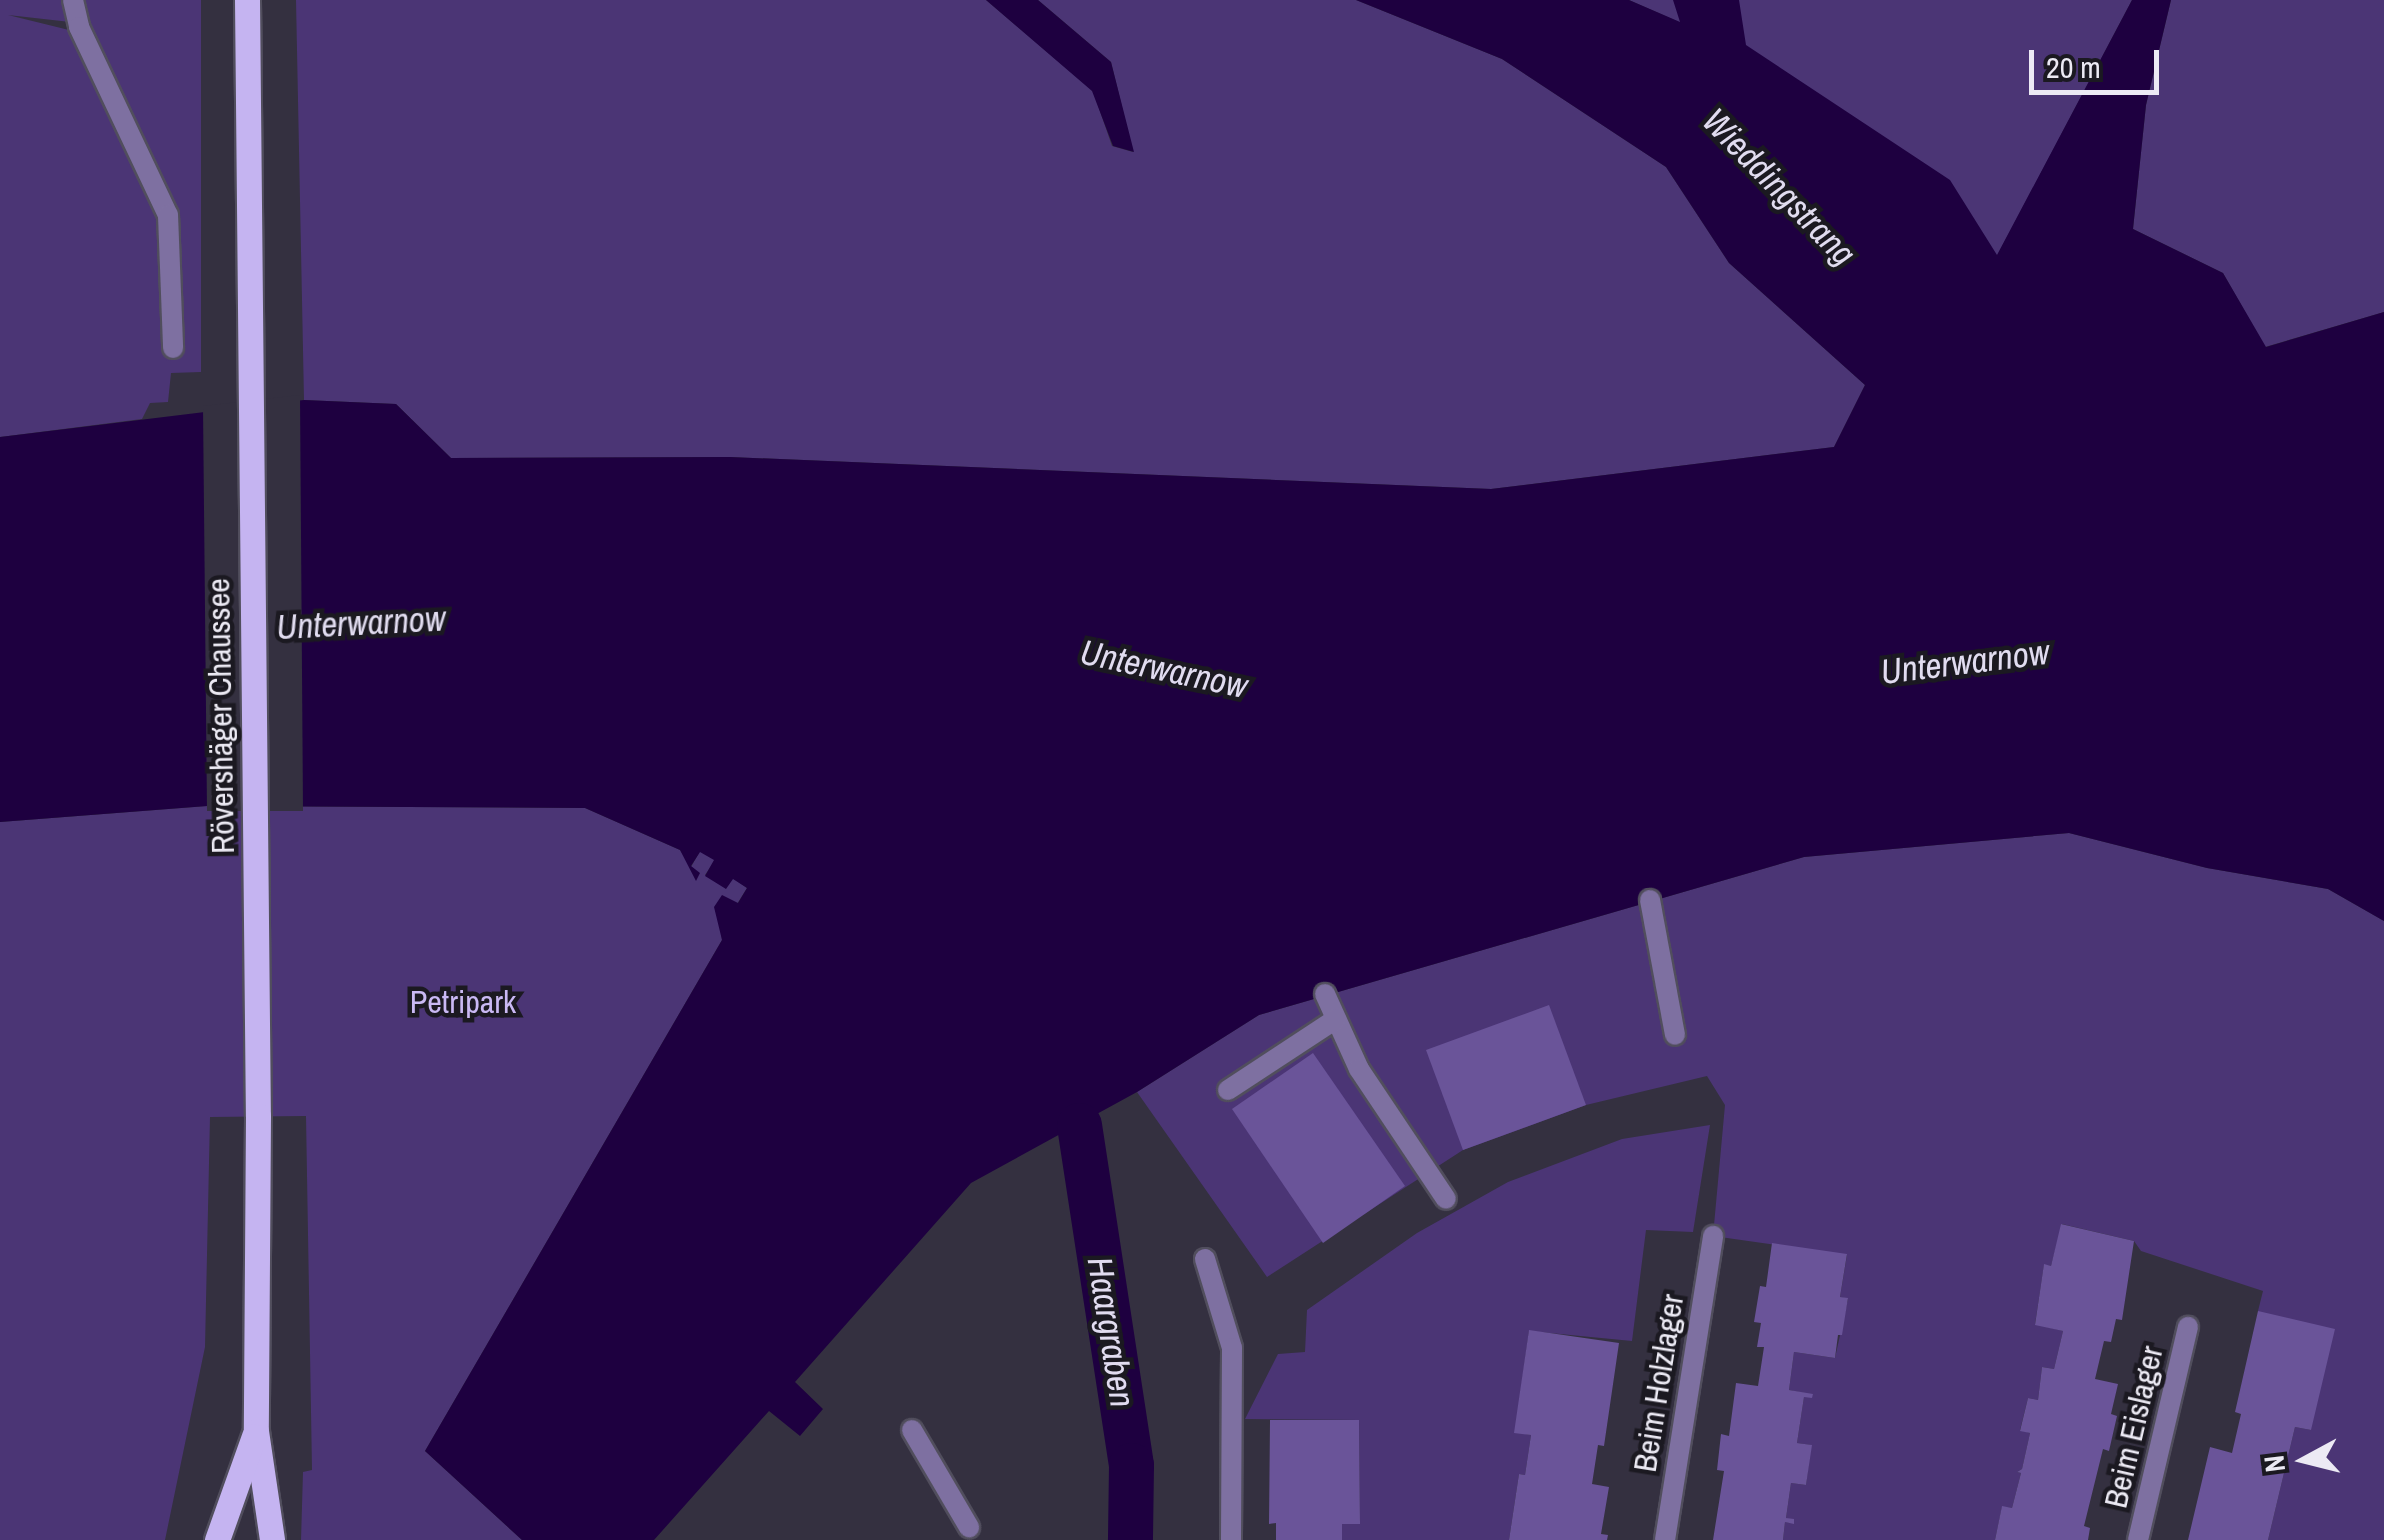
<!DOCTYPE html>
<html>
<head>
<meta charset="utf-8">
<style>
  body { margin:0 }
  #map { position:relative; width:2384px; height:1540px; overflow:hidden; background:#343040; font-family:"Archivo Narrow",sans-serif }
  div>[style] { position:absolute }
  .green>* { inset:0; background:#4b3575 }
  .water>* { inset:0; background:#1e0040 }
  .pier>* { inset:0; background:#343040 }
  .canal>* { height:45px; margin:-22.5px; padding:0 22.5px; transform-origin:22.5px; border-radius:22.5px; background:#1e0040 }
  .building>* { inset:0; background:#6a5499 }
  .roads { filter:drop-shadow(2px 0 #514e5d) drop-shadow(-2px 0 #514e5d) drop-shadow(0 2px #514e5d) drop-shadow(0 -2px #514e5d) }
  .lane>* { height:20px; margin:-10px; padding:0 10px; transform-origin:10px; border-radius:10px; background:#7e70a1 }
  .street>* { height:20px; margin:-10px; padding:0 10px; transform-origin:10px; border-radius:10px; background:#7e70a1 }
  .primary>* { height:25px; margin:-12.5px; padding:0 12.5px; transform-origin:12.5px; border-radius:12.5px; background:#c5b4f1 }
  span { translate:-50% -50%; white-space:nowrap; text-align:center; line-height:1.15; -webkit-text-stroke:9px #1b1921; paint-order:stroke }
  .street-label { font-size:32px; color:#eceaf4 }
  .park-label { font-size:32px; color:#cab9f4 }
  .water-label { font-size:35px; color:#e1dcf0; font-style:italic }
  .north { position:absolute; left:2254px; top:1410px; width:100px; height:100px; -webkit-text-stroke:8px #1b1921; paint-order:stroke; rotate:263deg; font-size:28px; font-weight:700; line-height:40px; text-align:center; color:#eceaf4 }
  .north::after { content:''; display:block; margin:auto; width:35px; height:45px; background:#eceaf4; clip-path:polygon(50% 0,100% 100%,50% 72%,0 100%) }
  .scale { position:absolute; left:2029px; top:50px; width:130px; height:45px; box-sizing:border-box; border:5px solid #eceaf4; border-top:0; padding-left:12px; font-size:30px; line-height:35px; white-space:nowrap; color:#eceaf4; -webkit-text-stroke:8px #1b1921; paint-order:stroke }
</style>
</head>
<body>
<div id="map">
  <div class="green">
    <i style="clip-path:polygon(evenodd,0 0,201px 0,201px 372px,171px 373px,168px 402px,150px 403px,142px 419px,0 437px,0 0,8px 15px,88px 24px,177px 212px,157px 218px,69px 30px,8px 15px)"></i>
    <i style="clip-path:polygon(296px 0,986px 0,1093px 91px,1112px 146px,1133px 152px,1111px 62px,1038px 0,1356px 0,1502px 59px,1666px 167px,1729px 263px,1865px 385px,1834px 447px,1491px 489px,730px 457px,451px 458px,396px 404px,304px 400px)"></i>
    <i style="clip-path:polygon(1629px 0,2132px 0,1997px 256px,1681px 23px)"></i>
    <i style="clip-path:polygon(2171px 0,2384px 0,2384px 312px,2265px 347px,2223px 273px,2133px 229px,2146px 105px)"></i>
    <i style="clip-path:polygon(207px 806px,585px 808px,680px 850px,691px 867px,700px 851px,715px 860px,705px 875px,733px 878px,747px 888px,737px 904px,720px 918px,722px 940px,425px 1451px,522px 1540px,301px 1540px,303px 1472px,312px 1470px,306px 1116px,210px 1117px,205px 1347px,165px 1540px,0 1540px,0 822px)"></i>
    <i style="clip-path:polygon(2069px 833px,2207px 868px,2328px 889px,2384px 921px,2384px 1540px,2268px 1540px,2295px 1427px,2311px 1430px,2258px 1311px,2263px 1291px,2141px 1251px,2134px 1241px,2062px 1224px,2051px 1266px,2044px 1265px,2035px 1324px,2063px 1331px,2054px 1369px,2042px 1367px,2038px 1400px,2028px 1398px,2020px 1430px,2030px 1433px,2022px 1469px,2017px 1472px,2021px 1473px,2012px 1508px,2002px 1507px,1995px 1540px,1783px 1540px,1785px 1522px,1794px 1523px,1786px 1518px,1791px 1483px,1806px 1485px,1811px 1445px,1797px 1443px,1804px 1397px,1813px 1395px,1789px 1390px,1794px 1352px,1835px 1358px,1848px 1299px,1840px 1297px,1847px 1255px,1713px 1236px,1725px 1105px,1707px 1076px,1586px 1105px,1463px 1150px,1267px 1277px,1137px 1092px,1259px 1015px,1804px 857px)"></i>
    <i style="clip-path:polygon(1710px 1125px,1693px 1232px,1646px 1230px,1632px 1341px,1529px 1331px,1515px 1432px,1531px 1435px,1525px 1475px,1519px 1474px,1509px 1540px,1342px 1540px,1342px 1524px,1360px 1523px,1359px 1420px,1245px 1419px,1278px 1354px,1305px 1352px,1307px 1310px,1417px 1233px,1508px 1182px,1622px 1139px)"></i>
  </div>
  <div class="water">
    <i style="clip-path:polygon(986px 0,1038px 0,1111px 62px,1134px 152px,1113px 146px,1092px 91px)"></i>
    <i style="clip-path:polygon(1356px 0,1629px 0,1680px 22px,1673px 0,1739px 0,1746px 45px,1950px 180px,1997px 255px,2132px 0,2171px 0,2146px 105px,2133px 229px,2223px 273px,2266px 347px,2384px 312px,2384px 921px,2328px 889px,2207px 868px,2069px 833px,1804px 857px,1259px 1015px,1137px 1092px,971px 1183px,795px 1382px,823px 1409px,800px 1436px,769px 1411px,654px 1540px,522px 1540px,425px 1451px,722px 940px,714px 907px,722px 895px,738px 903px,747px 888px,733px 879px,726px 889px,705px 876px,714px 860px,700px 852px,691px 866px,700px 873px,696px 881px,680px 850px,585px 808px,207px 806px,0 822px,0 437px,304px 400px,396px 404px,451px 458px,730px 457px,1491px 489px,1834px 447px,1865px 385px,1729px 263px,1666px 167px,1502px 59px)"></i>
  </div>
  <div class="pier">
    <i style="clip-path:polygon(300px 395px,303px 811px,207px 811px,203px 406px)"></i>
  </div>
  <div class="canal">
    <i style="left:1079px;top:1125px;width:344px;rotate:81.3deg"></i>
    <i style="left:1131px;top:1465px;width:75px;rotate:90.8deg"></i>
  </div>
  <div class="building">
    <i style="clip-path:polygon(1549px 1005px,1586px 1105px,1463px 1150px,1426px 1050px)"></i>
    <i style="clip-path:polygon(1313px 1053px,1405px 1186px,1323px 1243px,1232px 1109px)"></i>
    <i style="clip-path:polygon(2061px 1224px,2134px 1241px,2122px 1320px,2116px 1319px,2111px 1342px,2104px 1341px,2095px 1379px,2118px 1384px,2111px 1414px,2117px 1416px,2109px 1451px,2103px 1449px,2084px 1526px,2090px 1528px,2088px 1540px,1995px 1540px,2002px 1506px,2012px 1508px,2021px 1473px,2017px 1472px,2022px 1469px,2030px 1433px,2020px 1431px,2028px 1398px,2038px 1400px,2042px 1367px,2054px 1369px,2063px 1331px,2035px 1325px,2044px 1264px,2051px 1266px)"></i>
    <i style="clip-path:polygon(1772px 1243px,1847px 1254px,1840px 1297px,1848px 1298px,1842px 1335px,1838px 1335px,1835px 1358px,1794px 1352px,1789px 1390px,1813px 1394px,1812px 1398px,1804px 1397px,1797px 1443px,1812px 1445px,1806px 1485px,1791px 1483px,1786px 1518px,1794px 1519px,1794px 1524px,1785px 1522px,1783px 1540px,1713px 1540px,1724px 1471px,1717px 1470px,1721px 1434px,1729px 1436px,1736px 1383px,1758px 1386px,1764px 1347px,1757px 1347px,1761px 1323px,1754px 1322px,1760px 1286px,1766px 1287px)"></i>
    <i style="clip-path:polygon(2258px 1311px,2335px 1329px,2311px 1430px,2295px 1427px,2268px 1540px,2188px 1540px,2210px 1447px,2232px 1453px,2241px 1414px,2235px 1412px)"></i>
    <i style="clip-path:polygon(1529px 1330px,1619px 1343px,1604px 1446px,1598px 1445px,1592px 1484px,1609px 1487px,1601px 1534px,1608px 1535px,1607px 1540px,1509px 1540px,1519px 1474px,1525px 1475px,1531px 1435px,1514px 1433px)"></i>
    <i style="clip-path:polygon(1270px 1420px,1359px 1420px,1360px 1524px,1342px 1524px,1342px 1540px,1276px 1540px,1276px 1523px,1269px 1524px)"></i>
  </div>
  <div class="roads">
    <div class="lane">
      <i style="left:73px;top:0;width:28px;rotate:77deg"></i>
      <i style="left:79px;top:27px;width:208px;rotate:64.7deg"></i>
      <i style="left:168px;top:215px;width:133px;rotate:87.8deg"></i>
      <i style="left:1650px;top:900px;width:137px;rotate:79.5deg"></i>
      <i style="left:1325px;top:994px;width:82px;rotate:65.6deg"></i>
      <i style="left:1359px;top:1069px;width:156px;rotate:56.2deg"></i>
      <i style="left:1228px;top:1090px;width:129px;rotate:-33.3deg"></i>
      <i style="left:1205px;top:1259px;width:93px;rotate:73.1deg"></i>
      <i style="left:912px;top:1430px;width:113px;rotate:59.6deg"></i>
    </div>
    <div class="street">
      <i style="left:1231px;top:1540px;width:192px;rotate:-89.7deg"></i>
      <i style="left:1665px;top:1540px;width:308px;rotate:-81deg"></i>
      <i style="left:2138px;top:1540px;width:219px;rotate:-76.8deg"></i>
    </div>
    <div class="primary">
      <i style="left:247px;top:0;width:1116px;rotate:89.44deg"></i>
      <i style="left:258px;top:1116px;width:315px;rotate:90.4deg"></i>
      <i style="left:256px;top:1431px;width:110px;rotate:81.6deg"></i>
      <i style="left:217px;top:1540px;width:110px;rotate:-70.4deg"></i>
    </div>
  </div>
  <div class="street-label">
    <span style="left:221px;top:716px;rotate:-91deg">Rövershäger Chaussee</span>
    <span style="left:1659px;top:1383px;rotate:-81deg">Beim Holzlager</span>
    <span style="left:2134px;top:1427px;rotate:-77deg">Beim Eislager</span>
  </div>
  <div class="park-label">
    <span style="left:463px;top:1002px">Petripark</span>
  </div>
  <div class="water-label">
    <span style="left:1779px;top:187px;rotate:46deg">Wieddingstrang</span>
    <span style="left:361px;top:623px;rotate:-3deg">Unterwarnow</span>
    <span style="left:1965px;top:662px;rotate:-7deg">Unterwarnow</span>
    <span style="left:1164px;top:669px;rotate:12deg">Unterwarnow</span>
    <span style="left:1111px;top:1332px;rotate:81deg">Haargraben</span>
  </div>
  <div class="north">N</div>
  <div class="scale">20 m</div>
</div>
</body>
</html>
